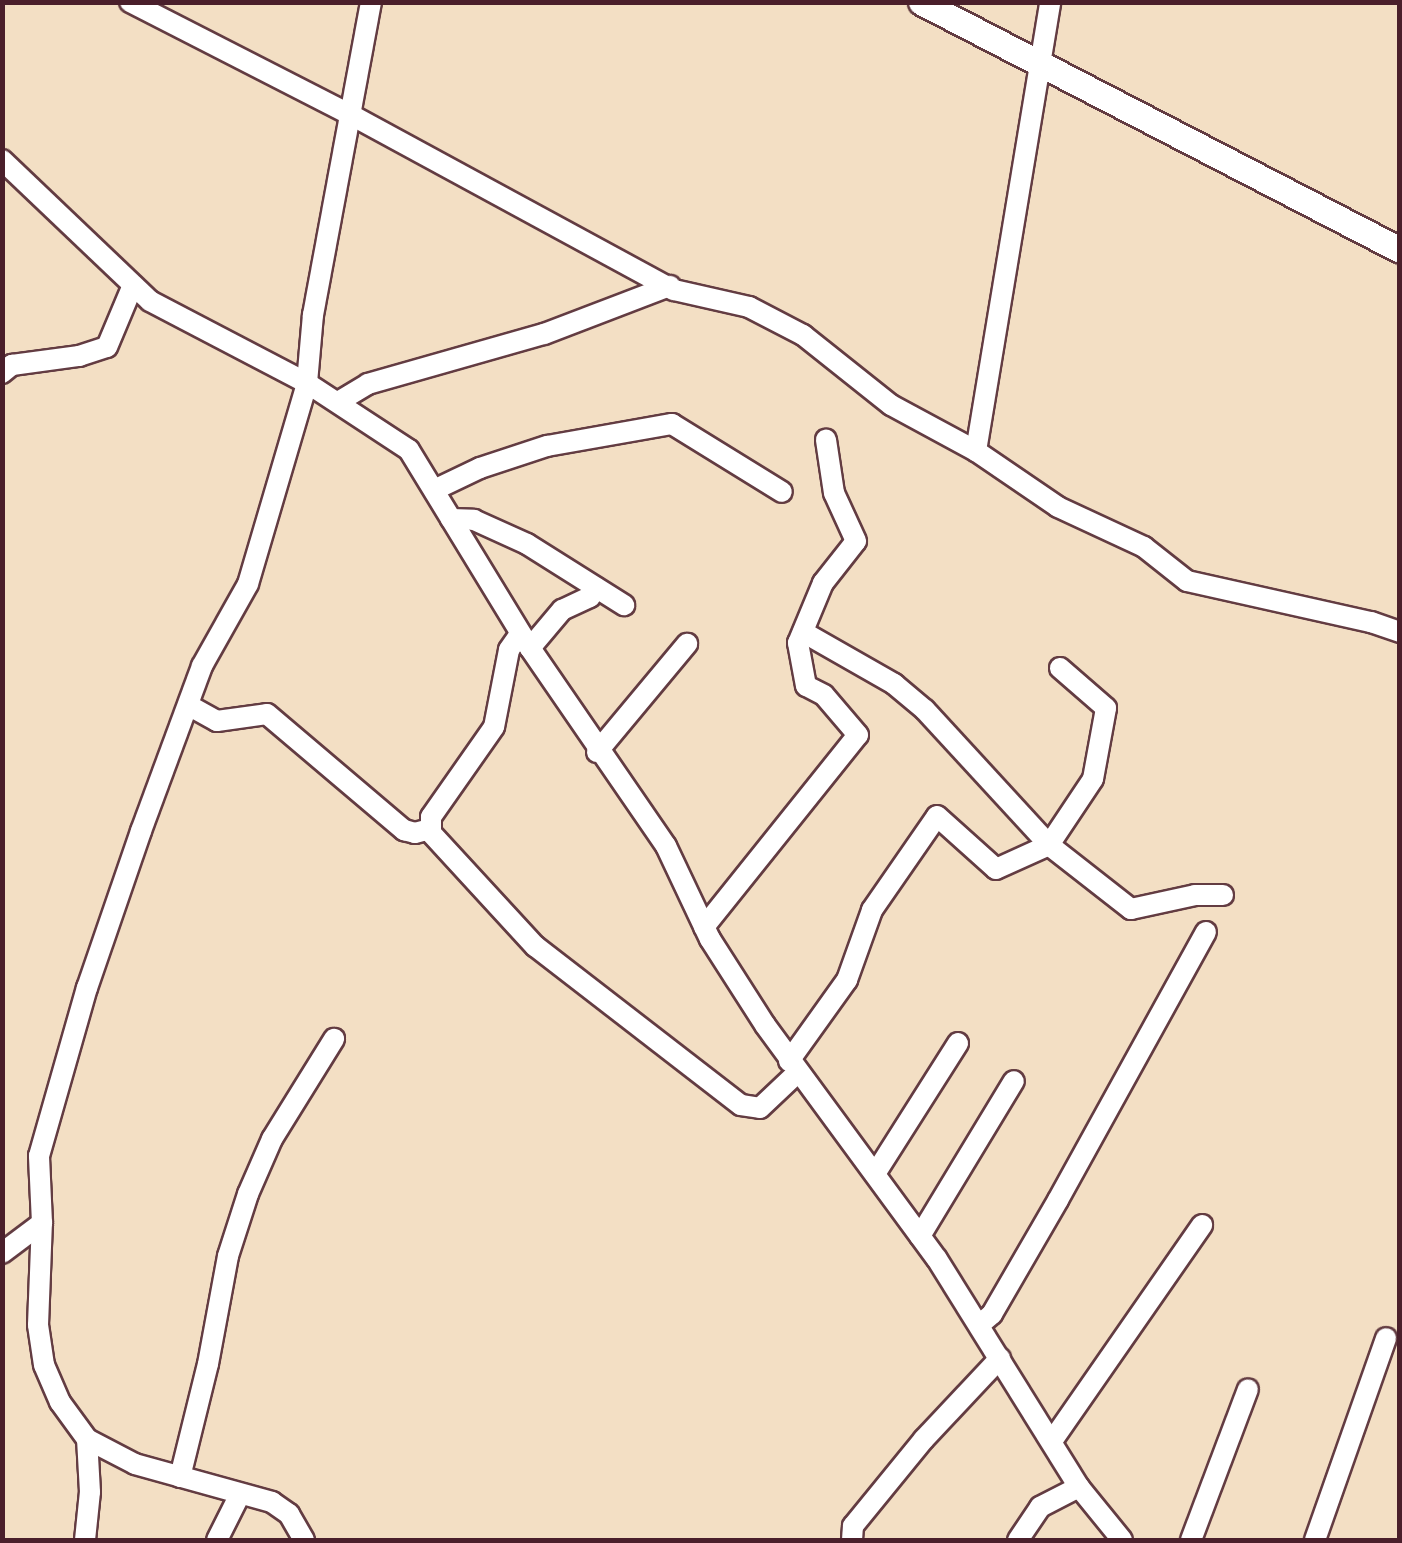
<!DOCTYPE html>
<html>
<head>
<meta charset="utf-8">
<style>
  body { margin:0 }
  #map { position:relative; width:1402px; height:1543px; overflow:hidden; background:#f3dfc4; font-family:"IM FELL DW Pica",serif }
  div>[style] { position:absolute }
  .roads { filter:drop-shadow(2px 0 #633c42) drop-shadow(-2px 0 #633c42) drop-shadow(0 2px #633c42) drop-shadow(0 -2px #633c42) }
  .minor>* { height:20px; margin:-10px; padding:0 10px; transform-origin:10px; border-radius:10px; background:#fff }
  .major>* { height:25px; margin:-12.5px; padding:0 12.5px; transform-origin:12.5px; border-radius:12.5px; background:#fff }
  span { translate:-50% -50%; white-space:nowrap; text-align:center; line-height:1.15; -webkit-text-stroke:10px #f6f6f2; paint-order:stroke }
  .frame { position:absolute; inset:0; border:5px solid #4a1f2b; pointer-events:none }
</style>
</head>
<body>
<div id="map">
  <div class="roads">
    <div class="minor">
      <i style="left:130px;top:2px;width:250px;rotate:27.1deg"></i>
      <i style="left:353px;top:116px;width:365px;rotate:28.5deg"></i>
      <i style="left:674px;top:290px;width:77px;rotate:12.8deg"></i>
      <i style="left:749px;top:307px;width:61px;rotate:27.4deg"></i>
      <i style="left:803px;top:335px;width:112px;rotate:38.5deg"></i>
      <i style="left:891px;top:405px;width:97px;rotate:28.4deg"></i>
      <i style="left:976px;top:451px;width:99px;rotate:34.3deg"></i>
      <i style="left:1058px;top:507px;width:95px;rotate:24.9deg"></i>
      <i style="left:1144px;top:547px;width:55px;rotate:38.3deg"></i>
      <i style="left:1187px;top:581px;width:189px;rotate:12.6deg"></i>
      <i style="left:1371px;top:622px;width:31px;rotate:19deg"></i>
      <i style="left:2px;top:160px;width:204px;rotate:43.6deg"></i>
      <i style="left:150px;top:301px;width:177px;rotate:27.6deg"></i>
      <i style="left:307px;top:383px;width:122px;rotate:33.3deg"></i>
      <i style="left:409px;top:450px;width:232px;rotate:58.6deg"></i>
      <i style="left:530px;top:648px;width:240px;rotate:55.5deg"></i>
      <i style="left:666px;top:846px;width:103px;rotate:64.7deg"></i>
      <i style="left:710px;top:939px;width:102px;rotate:57.4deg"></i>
      <i style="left:765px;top:1025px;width:290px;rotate:53.7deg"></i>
      <i style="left:937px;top:1259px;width:269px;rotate:58.1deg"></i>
      <i style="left:1079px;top:1487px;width:68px;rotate:50.9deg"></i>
      <i style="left:2px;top:373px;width:13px;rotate:-39deg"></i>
      <i style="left:12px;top:365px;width:68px;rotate:-7.7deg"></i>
      <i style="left:79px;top:356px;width:29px;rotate:-18deg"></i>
      <i style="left:107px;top:347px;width:67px;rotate:-67.2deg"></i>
      <i style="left:338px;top:402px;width:35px;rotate:-31deg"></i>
      <i style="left:368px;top:384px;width:183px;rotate:-15.9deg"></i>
      <i style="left:544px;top:334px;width:135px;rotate:-20.9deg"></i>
      <i style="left:976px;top:451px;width:455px;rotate:-80.6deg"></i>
      <i style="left:434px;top:490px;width:51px;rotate:-25.6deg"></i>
      <i style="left:480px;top:468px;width:71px;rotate:-18.2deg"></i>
      <i style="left:547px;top:446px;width:127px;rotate:-10deg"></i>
      <i style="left:672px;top:424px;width:129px;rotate:31.7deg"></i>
      <i style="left:451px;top:519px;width:23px;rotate:2deg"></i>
      <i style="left:474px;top:520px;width:58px;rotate:24.4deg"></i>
      <i style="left:527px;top:544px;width:115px;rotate:32.2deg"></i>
      <i style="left:803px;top:632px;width:105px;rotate:29.7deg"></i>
      <i style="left:894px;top:684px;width:40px;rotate:40deg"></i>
      <i style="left:925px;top:710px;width:183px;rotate:47.4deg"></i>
      <i style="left:1049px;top:845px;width:104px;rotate:38deg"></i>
      <i style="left:1131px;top:909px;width:66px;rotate:-12.3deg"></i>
      <i style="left:1195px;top:895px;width:28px"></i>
      <i style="left:520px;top:634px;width:19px;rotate:125deg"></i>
      <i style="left:509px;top:650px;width:78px;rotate:101deg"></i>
      <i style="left:494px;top:727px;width:110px;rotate:125deg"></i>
      <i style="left:431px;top:817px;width:16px;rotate:90deg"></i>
      <i style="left:431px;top:833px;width:154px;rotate:47.4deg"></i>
      <i style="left:535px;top:946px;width:260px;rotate:37.7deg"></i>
      <i style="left:741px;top:1105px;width:19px;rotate:9deg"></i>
      <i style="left:760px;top:1108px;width:51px;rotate:-43.4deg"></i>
      <i style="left:530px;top:648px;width:50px;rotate:-49.9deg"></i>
      <i style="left:562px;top:610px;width:31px;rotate:-25deg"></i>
      <i style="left:590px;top:597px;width:11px;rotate:-56deg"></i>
      <i style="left:188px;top:705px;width:33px;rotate:29deg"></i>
      <i style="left:217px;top:721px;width:50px;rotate:-8deg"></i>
      <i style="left:267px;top:714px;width:180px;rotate:40.3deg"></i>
      <i style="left:404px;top:830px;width:11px;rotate:15deg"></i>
      <i style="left:415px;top:833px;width:16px;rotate:-15deg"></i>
      <i style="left:597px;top:752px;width:141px;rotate:-50.2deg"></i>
      <i style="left:704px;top:927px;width:246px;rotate:-51.3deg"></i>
      <i style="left:858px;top:735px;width:52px;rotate:-130.4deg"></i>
      <i style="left:824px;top:695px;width:20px;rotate:-153deg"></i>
      <i style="left:806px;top:686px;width:44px;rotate:-100.5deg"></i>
      <i style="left:798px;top:643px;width:65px;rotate:-67.4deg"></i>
      <i style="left:823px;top:583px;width:53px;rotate:-51.8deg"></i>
      <i style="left:856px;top:541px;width:53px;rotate:-114.6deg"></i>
      <i style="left:834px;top:493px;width:54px;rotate:-98.6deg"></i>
      <i style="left:789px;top:1061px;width:100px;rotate:-54.4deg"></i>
      <i style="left:847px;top:980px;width:74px;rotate:-70.3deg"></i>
      <i style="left:872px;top:910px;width:114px;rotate:-55.3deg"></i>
      <i style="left:937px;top:816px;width:79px;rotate:41.9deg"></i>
      <i style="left:996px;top:869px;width:58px;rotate:-24.4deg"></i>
      <i style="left:1049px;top:845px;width:79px;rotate:-56.3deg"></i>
      <i style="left:1093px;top:779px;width:72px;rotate:-79.6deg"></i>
      <i style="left:1106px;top:708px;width:61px;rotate:-139deg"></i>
      <i style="left:875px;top:1174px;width:155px;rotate:-57.6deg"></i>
      <i style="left:920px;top:1236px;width:181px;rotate:-58.8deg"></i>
      <i style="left:2px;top:1253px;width:50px;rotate:-36.9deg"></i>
      <i style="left:979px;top:1325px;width:17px;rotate:-40deg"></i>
      <i style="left:992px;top:1314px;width:132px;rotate:-59.9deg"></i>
      <i style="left:1058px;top:1200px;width:306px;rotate:-61.1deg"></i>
      <i style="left:1052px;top:1441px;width:263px;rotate:-55.2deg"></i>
      <i style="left:180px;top:1477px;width:116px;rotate:-76.1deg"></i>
      <i style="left:208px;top:1364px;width:110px;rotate:-79.5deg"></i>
      <i style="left:228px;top:1256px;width:65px;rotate:-72.1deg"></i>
      <i style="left:248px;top:1194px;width:60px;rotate:-66.4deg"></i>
      <i style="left:272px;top:1139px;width:118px;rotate:-58.2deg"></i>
      <i style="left:85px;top:1540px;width:48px;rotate:-84.1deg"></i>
      <i style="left:90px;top:1492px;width:53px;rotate:-93.2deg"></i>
      <i style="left:217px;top:1540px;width:51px;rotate:-63.4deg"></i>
      <i style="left:304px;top:1540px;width:30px;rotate:-120deg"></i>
      <i style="left:289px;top:1514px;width:21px;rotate:-145deg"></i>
      <i style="left:272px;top:1502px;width:142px;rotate:-164.5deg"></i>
      <i style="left:135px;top:1464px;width:54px;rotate:-152.5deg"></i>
      <i style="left:87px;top:1439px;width:46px;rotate:-126.1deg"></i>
      <i style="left:60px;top:1402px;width:40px;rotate:-113.4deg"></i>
      <i style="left:44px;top:1365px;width:40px;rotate:-98.5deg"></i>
      <i style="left:38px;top:1325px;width:102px;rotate:-87.8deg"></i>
      <i style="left:42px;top:1223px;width:67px;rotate:-92.6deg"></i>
      <i style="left:39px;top:1156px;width:175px;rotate:-74.1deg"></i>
      <i style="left:87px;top:988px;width:166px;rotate:-71deg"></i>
      <i style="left:141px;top:831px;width:176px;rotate:-69.7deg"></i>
      <i style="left:202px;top:666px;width:94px;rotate:-60.7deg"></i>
      <i style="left:248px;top:584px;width:209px;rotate:-73.6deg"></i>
      <i style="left:307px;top:383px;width:68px;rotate:-85deg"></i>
      <i style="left:313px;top:315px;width:318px;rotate:-79.5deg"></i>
      <i style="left:852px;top:1540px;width:14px;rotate:-86deg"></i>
      <i style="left:853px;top:1526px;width:112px;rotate:-50.8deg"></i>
      <i style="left:924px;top:1439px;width:111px;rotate:-46.8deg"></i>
      <i style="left:1018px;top:1540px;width:40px;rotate:-56deg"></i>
      <i style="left:1040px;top:1507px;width:44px;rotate:-27.1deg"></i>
      <i style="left:1191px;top:1540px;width:161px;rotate:-69.3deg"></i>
      <i style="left:1315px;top:1540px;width:214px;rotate:-70.6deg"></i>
    </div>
    <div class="major">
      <i style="left:921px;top:2px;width:539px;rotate:27.37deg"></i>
    </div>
  </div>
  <div class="frame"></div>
</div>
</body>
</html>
